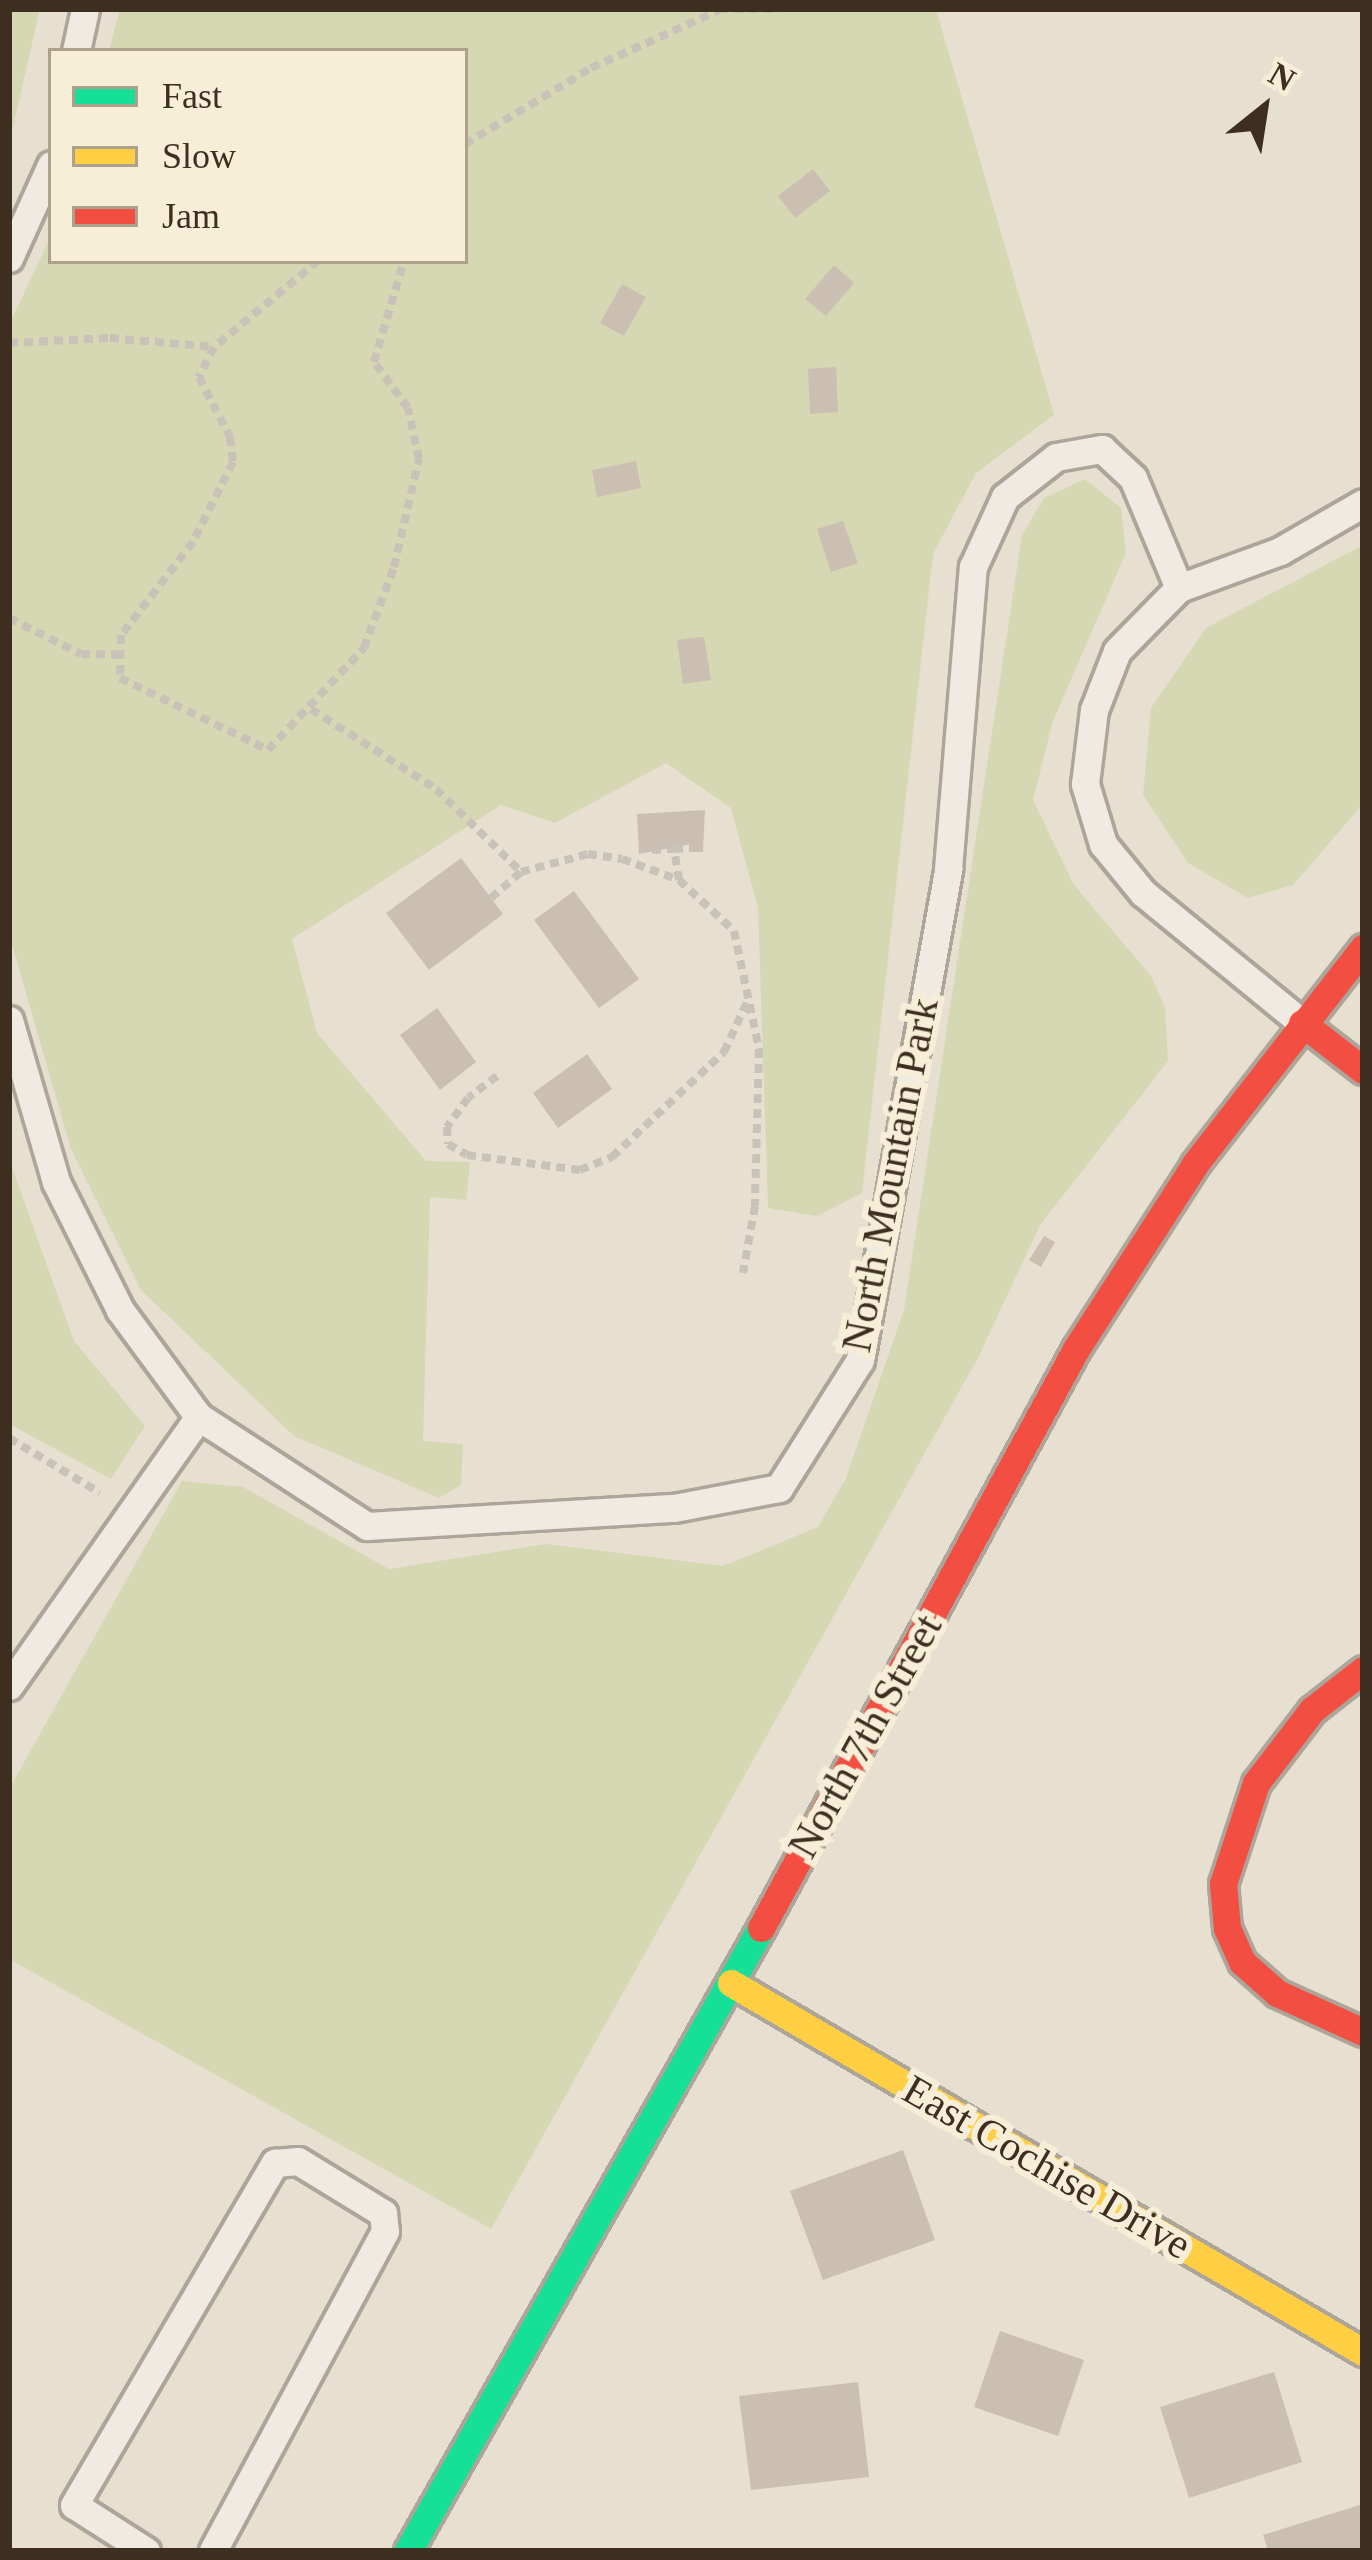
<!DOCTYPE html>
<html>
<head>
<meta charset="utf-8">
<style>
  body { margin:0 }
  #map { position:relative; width:1372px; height:2560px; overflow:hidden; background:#e7e0d1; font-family:Georgia,serif }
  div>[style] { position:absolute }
  .green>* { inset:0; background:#d6d7b3 }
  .building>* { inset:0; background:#cbbfb2 }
  .path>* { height:8px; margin-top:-4px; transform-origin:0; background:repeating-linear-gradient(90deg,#c8c2b9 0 9px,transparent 0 15px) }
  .roads { filter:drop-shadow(3px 0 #ada599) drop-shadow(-3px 0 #ada599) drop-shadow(0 3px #ada599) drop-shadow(0 -3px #ada599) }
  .lane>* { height:27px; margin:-13.5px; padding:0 13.5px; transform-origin:13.5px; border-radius:13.5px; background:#efebe3 }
  .fast>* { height:27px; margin:-13.5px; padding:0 13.5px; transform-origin:13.5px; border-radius:13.5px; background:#16e098 }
  .slow>* { height:27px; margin:-13.5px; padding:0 13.5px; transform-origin:13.5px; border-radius:13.5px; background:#ffcf43 }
  .jam>* { height:27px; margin:-13.5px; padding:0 13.5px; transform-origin:13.5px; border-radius:13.5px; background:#f24e42 }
  span { translate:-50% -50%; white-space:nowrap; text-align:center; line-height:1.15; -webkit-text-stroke:12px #f7eed8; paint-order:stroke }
  .street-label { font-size:42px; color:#3d2e20 }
  .frame { position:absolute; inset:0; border:12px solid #3d2e20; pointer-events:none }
  .legend { position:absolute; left:48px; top:48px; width:420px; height:216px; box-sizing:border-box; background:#f7eed8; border:3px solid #ada18e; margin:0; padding:15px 21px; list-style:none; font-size:36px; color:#3d2e20 }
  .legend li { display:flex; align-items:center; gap:24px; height:60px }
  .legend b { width:60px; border:3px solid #ada18e }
  .north { position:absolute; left:1204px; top:48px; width:120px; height:120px; -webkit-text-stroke:9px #f7eed8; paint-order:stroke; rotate:30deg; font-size:33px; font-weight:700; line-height:48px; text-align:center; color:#3d2e20 }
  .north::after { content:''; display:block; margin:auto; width:42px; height:54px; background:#3d2e20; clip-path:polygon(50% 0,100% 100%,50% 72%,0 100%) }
</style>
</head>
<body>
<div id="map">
  <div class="green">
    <i style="clip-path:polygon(9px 9px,40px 9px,9px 144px)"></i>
    <i style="clip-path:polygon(120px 9px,936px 9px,1054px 415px,976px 473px,933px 554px,862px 1193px,817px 1216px,768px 1208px,758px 908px,731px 808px,666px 763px,555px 823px,501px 805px,292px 939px,317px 1033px,426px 1161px,470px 1162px,466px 1200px,430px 1197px,423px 1441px,463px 1444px,461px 1485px,439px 1498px,294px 1436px,141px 1290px,71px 1149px,9px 934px,9px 325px,51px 236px,51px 261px,465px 261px,465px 51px,109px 51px)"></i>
    <i style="clip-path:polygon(1085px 479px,1121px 508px,1126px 553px,1053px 721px,1033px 800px,1074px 885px,1151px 976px,1165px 1007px,1168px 1061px,1040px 1225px,979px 1356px,491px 2229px,9px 1959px,9px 1789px,182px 1481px,243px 1487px,389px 1569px,546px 1544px,723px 1566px,818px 1527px,846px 1478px,904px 1310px,1022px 535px,1044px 498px)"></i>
    <i style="clip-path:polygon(1363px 545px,1363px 804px,1293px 885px,1248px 898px,1188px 863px,1143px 795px,1151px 708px,1206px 628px)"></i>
    <i style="clip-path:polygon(9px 1159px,74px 1341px,145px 1426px,111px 1479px,9px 1424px)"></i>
  </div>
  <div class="building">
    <i style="clip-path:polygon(813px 169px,830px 191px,795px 218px,778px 196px)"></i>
    <i style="clip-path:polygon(834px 265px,854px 283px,826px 316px,805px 299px)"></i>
    <i style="clip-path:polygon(622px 284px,646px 297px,624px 336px,600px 323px)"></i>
    <i style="clip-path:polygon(836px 367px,838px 412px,810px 414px,808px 369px)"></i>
    <i style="clip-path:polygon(636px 461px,641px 488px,597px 497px,592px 470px)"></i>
    <i style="clip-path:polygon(843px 521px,858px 563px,831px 572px,817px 529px)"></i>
    <i style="clip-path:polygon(704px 637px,711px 680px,683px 684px,677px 640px)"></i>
    <i style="clip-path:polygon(705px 810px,703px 852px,691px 852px,692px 844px,639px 854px,637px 814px)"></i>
    <i style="clip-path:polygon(461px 858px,503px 914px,429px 970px,386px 913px)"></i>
    <i style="clip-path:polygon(574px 891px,639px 979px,599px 1008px,534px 920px)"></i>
    <i style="clip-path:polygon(437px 1008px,476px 1062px,440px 1090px,400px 1035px)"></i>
    <i style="clip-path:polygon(587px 1054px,612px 1089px,558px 1128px,533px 1093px)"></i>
    <i style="clip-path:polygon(1044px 1236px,1055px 1242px,1041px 1267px,1029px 1260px)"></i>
    <i style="clip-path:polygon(903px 2150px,935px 2240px,823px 2280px,790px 2191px)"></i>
    <i style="clip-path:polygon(1000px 2331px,1084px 2360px,1058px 2436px,974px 2407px)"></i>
    <i style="clip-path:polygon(1274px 2372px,1302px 2462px,1189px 2498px,1160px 2407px)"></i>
    <i style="clip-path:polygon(858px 2382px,869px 2477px,751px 2490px,739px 2396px)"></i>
    <i style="clip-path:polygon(1363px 2504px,1363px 2551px,1268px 2551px,1263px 2535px)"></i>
  </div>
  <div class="path">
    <i style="left:719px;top:9px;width:61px"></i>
    <i style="left:465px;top:144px;width:147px;rotate:-31.1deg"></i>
    <i style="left:591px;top:68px;width:141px;rotate:-24.2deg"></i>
    <i style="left:318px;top:261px;width:135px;rotate:140.4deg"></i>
    <i style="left:214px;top:347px;width:34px;rotate:117deg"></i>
    <i style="left:199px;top:377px;width:68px;rotate:62.7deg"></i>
    <i style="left:230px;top:437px;width:25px;rotate:83deg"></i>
    <i style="left:233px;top:462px;width:89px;rotate:116.6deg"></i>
    <i style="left:193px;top:542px;width:118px;rotate:127.7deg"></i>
    <i style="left:121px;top:635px;width:43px;rotate:91.3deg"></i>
    <i style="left:120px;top:678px;width:165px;rotate:25.9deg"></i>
    <i style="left:268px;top:750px;width:140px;rotate:-46.7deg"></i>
    <i style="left:364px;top:648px;width:86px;rotate:-69.7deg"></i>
    <i style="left:394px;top:567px;width:111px;rotate:-77deg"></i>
    <i style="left:419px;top:459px;width:52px;rotate:-102.2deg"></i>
    <i style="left:408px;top:408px;width:57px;rotate:-126.5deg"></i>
    <i style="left:374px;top:362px;width:105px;rotate:-73.5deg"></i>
    <i style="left:9px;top:343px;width:101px;rotate:-2.8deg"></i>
    <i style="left:110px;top:338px;width:104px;rotate:4.9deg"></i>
    <i style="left:9px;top:618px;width:80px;rotate:26.6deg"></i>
    <i style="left:81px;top:654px;width:39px;rotate:1deg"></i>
    <i style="left:311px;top:709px;width:148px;rotate:32.6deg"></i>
    <i style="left:436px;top:789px;width:119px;rotate:44.3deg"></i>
    <i style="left:652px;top:850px;width:22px;rotate:-3deg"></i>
    <i style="left:679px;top:880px;width:31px;rotate:-99deg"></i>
    <i style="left:674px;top:849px;width:18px;rotate:-3deg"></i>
    <i style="left:491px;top:898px;width:40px;rotate:-41deg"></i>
    <i style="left:521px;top:872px;width:69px;rotate:-15deg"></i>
    <i style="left:588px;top:854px;width:34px;rotate:8deg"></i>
    <i style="left:622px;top:859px;width:61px;rotate:20.2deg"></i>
    <i style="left:679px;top:880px;width:75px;rotate:42.8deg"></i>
    <i style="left:734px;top:931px;width:121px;rotate:78deg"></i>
    <i style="left:759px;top:1049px;width:157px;rotate:91.5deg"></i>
    <i style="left:755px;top:1206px;width:68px;rotate:100.2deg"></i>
    <i style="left:497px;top:1076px;width:36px;rotate:143deg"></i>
    <i style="left:468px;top:1098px;width:36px;rotate:126deg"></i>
    <i style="left:447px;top:1127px;width:17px;rotate:87deg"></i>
    <i style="left:448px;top:1144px;width:22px;rotate:30deg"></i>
    <i style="left:467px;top:1155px;width:114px;rotate:7.6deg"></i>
    <i style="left:580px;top:1170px;width:35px;rotate:-22deg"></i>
    <i style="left:612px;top:1157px;width:154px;rotate:-43.2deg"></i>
    <i style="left:724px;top:1052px;width:57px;rotate:-65.2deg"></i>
    <i style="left:9px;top:1438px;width:106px;rotate:31.1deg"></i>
  </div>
  <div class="roads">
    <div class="lane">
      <i style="left:76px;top:51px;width:43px;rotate:-77.9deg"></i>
      <i style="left:9px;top:258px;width:102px;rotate:-65.7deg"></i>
      <i style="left:9px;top:1020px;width:169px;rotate:73.8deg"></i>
      <i style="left:56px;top:1182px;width:143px;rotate:63.4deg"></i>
      <i style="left:120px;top:1310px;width:133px;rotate:53.6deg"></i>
      <i style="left:199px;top:1417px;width:200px;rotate:33deg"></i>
      <i style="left:367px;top:1526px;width:308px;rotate:-3.4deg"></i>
      <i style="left:674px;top:1508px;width:107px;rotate:-10.8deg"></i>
      <i style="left:779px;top:1488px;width:151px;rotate:-57.7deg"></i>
      <i style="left:860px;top:1360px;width:499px;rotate:-79.8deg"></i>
      <i style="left:948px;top:869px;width:303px;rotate:-85.3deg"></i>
      <i style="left:973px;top:567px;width:77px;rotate:-65.4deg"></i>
      <i style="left:1005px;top:497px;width:65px;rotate:-38.1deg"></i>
      <i style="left:1056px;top:457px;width:47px;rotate:-9.9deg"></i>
      <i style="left:1102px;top:449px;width:42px;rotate:43.1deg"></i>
      <i style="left:1133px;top:478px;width:119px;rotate:67.3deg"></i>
      <i style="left:1302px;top:1023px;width:205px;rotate:-140.7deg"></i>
      <i style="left:1143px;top:893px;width:63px;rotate:-129.2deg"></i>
      <i style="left:1103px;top:844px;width:63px;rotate:-106.7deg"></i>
      <i style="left:1085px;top:784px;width:75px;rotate:-83.1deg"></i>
      <i style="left:1094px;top:710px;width:63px;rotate:-68.7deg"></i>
      <i style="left:1117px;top:651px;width:88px;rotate:-45.5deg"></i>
      <i style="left:1179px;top:588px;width:108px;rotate:-20.1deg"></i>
      <i style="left:1280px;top:551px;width:96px;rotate:-30deg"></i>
      <i style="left:9px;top:1686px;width:329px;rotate:-54.8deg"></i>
      <i style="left:146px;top:2551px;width:85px;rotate:-147.4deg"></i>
      <i style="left:74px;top:2505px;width:397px;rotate:-59.6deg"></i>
      <i style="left:275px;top:2163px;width:23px;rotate:-5deg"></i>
      <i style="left:298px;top:2161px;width:100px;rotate:31.5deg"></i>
      <i style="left:383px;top:2213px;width:18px;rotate:84deg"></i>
      <i style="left:385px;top:2231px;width:363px;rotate:118.3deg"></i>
    </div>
    <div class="fast">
      <i style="left:408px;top:2551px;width:716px;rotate:-60.46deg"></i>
    </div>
    <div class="slow">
      <i style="left:731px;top:1983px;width:732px;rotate:30.28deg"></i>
    </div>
    <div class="jam">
      <i style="left:1302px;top:1023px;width:77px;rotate:37.6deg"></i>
      <i style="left:1363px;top:1670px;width:65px;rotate:141.9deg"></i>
      <i style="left:1312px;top:1710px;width:92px;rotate:127.5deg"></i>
      <i style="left:1256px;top:1783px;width:106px;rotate:108.1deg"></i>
      <i style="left:1223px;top:1884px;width:44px;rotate:84.8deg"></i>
      <i style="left:1227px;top:1928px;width:37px;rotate:66deg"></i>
      <i style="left:1242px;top:1962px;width:47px;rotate:41.5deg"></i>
      <i style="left:1277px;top:1993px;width:94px;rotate:24.4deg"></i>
      <i style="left:761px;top:1928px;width:659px;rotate:-61.45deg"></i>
      <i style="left:1076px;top:1349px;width:220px;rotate:-57.2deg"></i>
      <i style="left:1195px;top:1164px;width:274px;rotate:-52.1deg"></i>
    </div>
  </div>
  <div class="street-label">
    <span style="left:890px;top:1175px;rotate:-79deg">North Mountain Park</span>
    <span style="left:865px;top:1736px;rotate:-61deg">North 7th Street</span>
    <span style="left:1047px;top:2167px;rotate:30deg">East Cochise Drive</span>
  </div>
  <div class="frame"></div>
  <ul class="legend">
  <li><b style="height:15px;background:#16e098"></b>Fast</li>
  <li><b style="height:15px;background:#ffcf43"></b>Slow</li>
  <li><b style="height:15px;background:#f24e42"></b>Jam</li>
  </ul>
  <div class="north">N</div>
</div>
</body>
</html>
